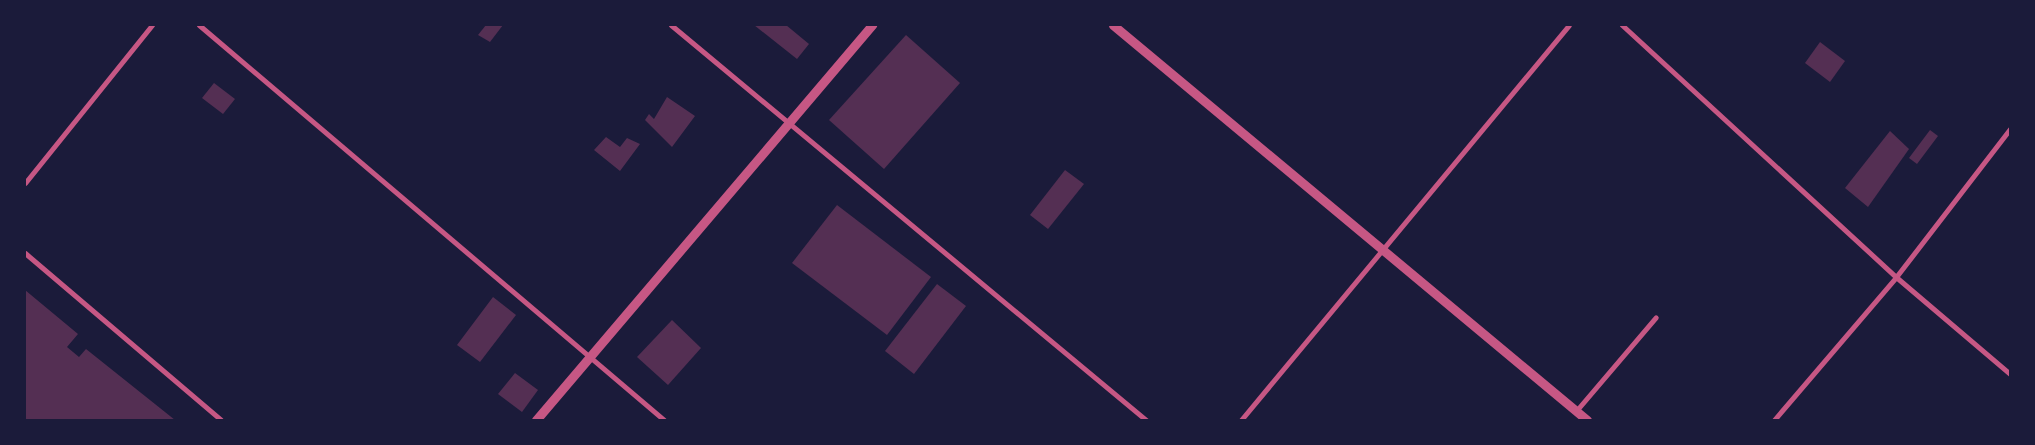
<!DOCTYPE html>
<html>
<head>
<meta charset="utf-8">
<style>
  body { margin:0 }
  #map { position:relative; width:2035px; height:445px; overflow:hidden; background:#1b1b3a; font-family:Inter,sans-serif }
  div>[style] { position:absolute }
  .building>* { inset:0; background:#542f53 }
  .minor>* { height:5px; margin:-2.5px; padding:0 2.5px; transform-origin:2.5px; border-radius:2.5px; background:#c65784 }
  .tertiary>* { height:9px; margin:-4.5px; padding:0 4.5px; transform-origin:4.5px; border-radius:4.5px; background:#c65784 }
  span { translate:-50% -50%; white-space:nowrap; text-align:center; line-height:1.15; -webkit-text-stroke:4px #1b1b3a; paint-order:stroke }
  .frame { position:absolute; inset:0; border:26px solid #1b1b3a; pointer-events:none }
</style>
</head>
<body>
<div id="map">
  <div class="building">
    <i style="clip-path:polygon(486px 25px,503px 25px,490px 42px,478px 35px)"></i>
    <i style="clip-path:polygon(754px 25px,786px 25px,809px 44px,797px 59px)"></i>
    <i style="clip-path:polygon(906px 35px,960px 83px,884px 169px,829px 120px)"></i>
    <i style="clip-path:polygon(1820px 42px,1845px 61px,1830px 82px,1805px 63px)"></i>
    <i style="clip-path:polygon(214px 83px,235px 99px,223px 114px,202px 98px)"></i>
    <i style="clip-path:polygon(667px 97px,695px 116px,672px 147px,645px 120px,649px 114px,654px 119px)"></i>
    <i style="clip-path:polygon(1930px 130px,1938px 136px,1917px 164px,1909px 158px)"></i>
    <i style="clip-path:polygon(1890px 131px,1909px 149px,1868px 207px,1845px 188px)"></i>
    <i style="clip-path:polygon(606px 137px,620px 147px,627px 138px,640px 144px,620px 171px,594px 150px)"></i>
    <i style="clip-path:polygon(1065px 170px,1084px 184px,1048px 229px,1030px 215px)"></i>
    <i style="clip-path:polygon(837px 205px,931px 277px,887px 335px,792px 263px)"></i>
    <i style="clip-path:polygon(937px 284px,966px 306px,914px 374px,885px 351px)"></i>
    <i style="clip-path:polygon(25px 290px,78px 334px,67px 347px,79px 357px,86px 349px,175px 420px,25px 420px)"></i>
    <i style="clip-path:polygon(493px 297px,516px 315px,480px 362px,457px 345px)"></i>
    <i style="clip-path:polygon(672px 320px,701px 348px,668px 385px,637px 357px)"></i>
    <i style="clip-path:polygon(515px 373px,538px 390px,522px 412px,498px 394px)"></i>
  </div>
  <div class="minor">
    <i style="left:199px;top:25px;width:610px;rotate:40.35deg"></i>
    <i style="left:671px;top:25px;width:618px;rotate:39.75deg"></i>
    <i style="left:1622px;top:25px;width:372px;rotate:42.6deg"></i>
    <i style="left:1896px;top:277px;width:150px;rotate:40.4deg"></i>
    <i style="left:25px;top:183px;width:203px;rotate:-51.2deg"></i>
    <i style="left:25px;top:253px;width:257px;rotate:40.4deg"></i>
    <i style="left:1576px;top:411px;width:123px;rotate:-49.6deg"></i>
    <i style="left:1241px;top:420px;width:513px;rotate:-50.29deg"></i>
    <i style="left:1774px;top:420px;width:188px;rotate:-49.5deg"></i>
    <i style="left:1896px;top:277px;width:187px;rotate:-52.4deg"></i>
  </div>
  <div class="tertiary">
    <i style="left:1113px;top:25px;width:617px;rotate:39.81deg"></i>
    <i style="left:536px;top:420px;width:519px;rotate:-49.61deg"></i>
  </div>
  <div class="frame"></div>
</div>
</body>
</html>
